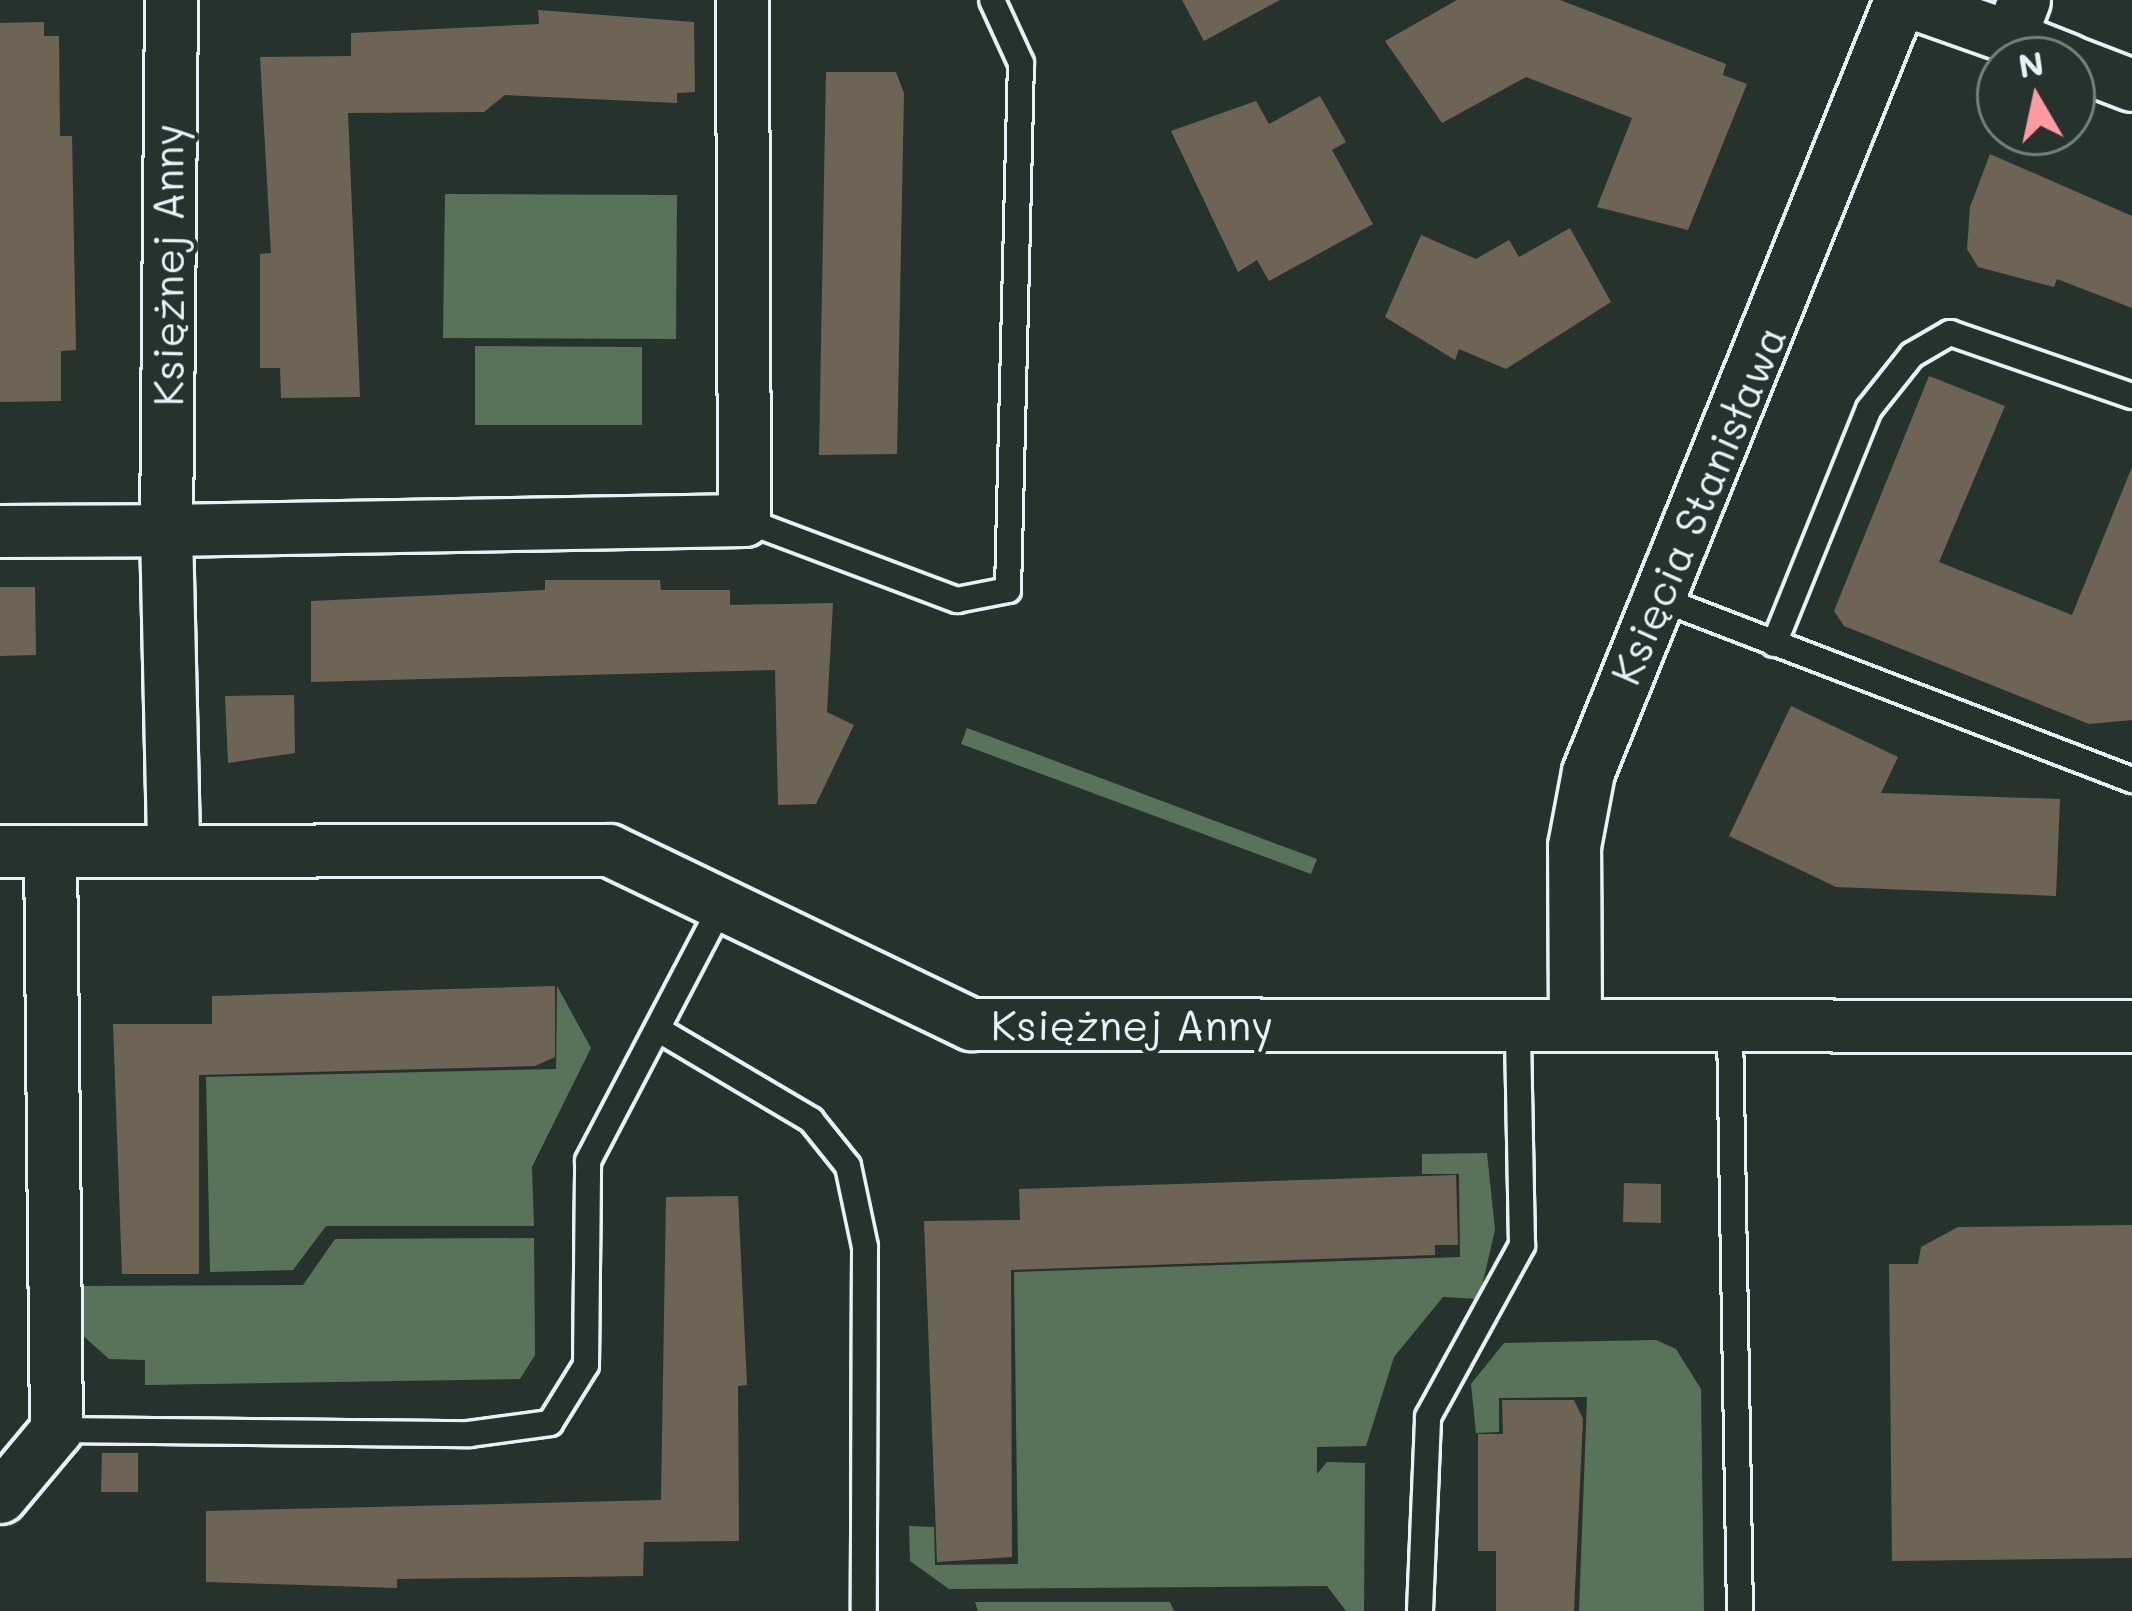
<!DOCTYPE html>
<html>
<head>
<meta charset="utf-8">
<style>
  body { margin:0 }
  #map { position:relative; width:2132px; height:1611px; overflow:hidden; background:#26332d; font-family:Mali,sans-serif }
  div>[style] { position:absolute }
  .green>* { inset:0; background:#587359 }
  .building>* { inset:0; background:#6d6456 }
  .roads { filter:drop-shadow(3px 0 #e8f1f8) drop-shadow(-3px 0 #e8f1f8) drop-shadow(0 3px #e8f1f8) drop-shadow(0 -3px #e8f1f8) }
  .service>* { height:24px; margin:-12px; padding:0 12px; transform-origin:12px; border-radius:12px; background:#26332d }
  .minor>* { height:51px; margin:-25.5px; padding:0 25.5px; transform-origin:25.5px; border-radius:25.5px; background:#26332d }
  span { translate:-50% -50%; white-space:nowrap; text-align:center; line-height:1.15; -webkit-text-stroke:9px #26332d; paint-order:stroke }
  .street-label { font-size:42px; color:#e8f1f8 }
  .north { position:absolute; left:1976px; top:36px; width:120px; height:120px; box-sizing:border-box; background:#26332d; border:3px solid #747f7e; border-radius:50%; rotate:351deg; font-size:33px; font-weight:700; line-height:48px; text-align:center; color:#e8f1f8 }
  .north::after { content:''; display:block; margin:auto; width:42px; height:54px; background:#ff9aa2; clip-path:polygon(50% 0,100% 100%,50% 72%,0 100%) }
</style>
</head>
<body>
<div id="map">
  <div class="green">
    <i style="clip-path:polygon(445px 194px,677px 195px,676px 339px,443px 338px)"></i>
    <i style="clip-path:polygon(475px 346px,642px 347px,642px 425px,475px 425px)"></i>
    <i style="clip-path:polygon(967px 728px,1317px 859px,1311px 874px,961px 744px)"></i>
    <i style="clip-path:polygon(557px 986px,591px 1048px,532px 1167px,534px 1226px,326px 1226px,293px 1270px,210px 1272px,206px 1077px,556px 1069px)"></i>
    <i style="clip-path:polygon(1487px 1153px,1495px 1230px,1479px 1299px,1443px 1297px,1394px 1357px,1366px 1446px,1317px 1447px,1317px 1474px,1327px 1462px,1365px 1463px,1364px 1611px,1346px 1611px,1327px 1586px,949px 1589px,910px 1561px,909px 1526px,934px 1527px,935px 1565px,1018px 1564px,1014px 1272px,1460px 1257px,1459px 1174px,1422px 1174px,1422px 1154px)"></i>
    <i style="clip-path:polygon(534px 1238px,535px 1355px,520px 1379px,145px 1385px,145px 1360px,109px 1359px,81px 1334px,81px 1286px,303px 1285px,335px 1239px)"></i>
    <i style="clip-path:polygon(1656px 1340px,1676px 1349px,1701px 1389px,1704px 1611px,1579px 1611px,1587px 1397px,1499px 1398px,1499px 1432px,1476px 1433px,1471px 1384px,1504px 1343px)"></i>
    <i style="clip-path:polygon(975px 1602px,1170px 1602px,1174px 1611px,978px 1611px)"></i>
  </div>
  <div class="building">
    <i style="clip-path:polygon(1182px 0,1280px 0,1204px 41px)"></i>
    <i style="clip-path:polygon(1457px 0,1560px 0,1726px 64px,1723px 75px,1747px 84px,1688px 230px,1597px 207px,1632px 118px,1526px 77px,1442px 123px,1385px 41px)"></i>
    <i style="clip-path:polygon(538px 10px,694px 22px,695px 92px,677px 93px,677px 103px,505px 95px,484px 112px,348px 113px,360px 397px,281px 398px,280px 368px,260px 368px,260px 254px,271px 253px,260px 57px,351px 56px,351px 33px,539px 24px)"></i>
    <i style="clip-path:polygon(44px 22px,44px 36px,59px 36px,60px 136px,72px 136px,76px 350px,61px 351px,61px 401px,0 402px,0 23px)"></i>
    <i style="clip-path:polygon(826px 72px,896px 72px,904px 93px,897px 454px,819px 455px)"></i>
    <i style="clip-path:polygon(1320px 96px,1346px 142px,1332px 150px,1373px 224px,1269px 281px,1257px 260px,1238px 272px,1171px 131px,1256px 101px,1269px 124px)"></i>
    <i style="clip-path:polygon(1990px 154px,2132px 216px,2132px 308px,2057px 279px,2054px 287px,1978px 267px,1967px 249px,1970px 207px)"></i>
    <i style="clip-path:polygon(1570px 228px,1611px 302px,1506px 369px,1459px 349px,1455px 360px,1385px 317px,1421px 235px,1476px 259px,1509px 240px,1519px 257px)"></i>
    <i style="clip-path:polygon(1929px 376px,2005px 406px,1939px 562px,2072px 615px,2132px 467px,2132px 720px,2089px 724px,1844px 626px,1834px 611px)"></i>
    <i style="clip-path:polygon(545px 580px,660px 580px,661px 590px,730px 590px,730px 605px,833px 603px,827px 712px,854px 725px,816px 804px,778px 805px,775px 670px,311px 682px,311px 601px,545px 590px)"></i>
    <i style="clip-path:polygon(0 587px,35px 587px,36px 655px,0 656px)"></i>
    <i style="clip-path:polygon(294px 695px,295px 753px,228px 763px,225px 696px)"></i>
    <i style="clip-path:polygon(1791px 706px,1898px 757px,1881px 793px,2060px 799px,2056px 896px,1836px 887px,1729px 836px)"></i>
    <i style="clip-path:polygon(555px 986px,555px 1057px,535px 1066px,199px 1075px,199px 1274px,122px 1274px,113px 1024px,212px 1024px,212px 996px)"></i>
    <i style="clip-path:polygon(1456px 1175px,1458px 1245px,1435px 1245px,1435px 1255px,1011px 1270px,1012px 1557px,937px 1562px,924px 1221px,1020px 1220px,1019px 1189px)"></i>
    <i style="clip-path:polygon(1624px 1183px,1661px 1184px,1661px 1223px,1623px 1222px)"></i>
    <i style="clip-path:polygon(738px 1196px,747px 1385px,738px 1386px,739px 1541px,644px 1542px,643px 1576px,397px 1579px,397px 1588px,206px 1582px,206px 1511px,661px 1500px,666px 1197px)"></i>
    <i style="clip-path:polygon(2132px 1225px,2132px 1558px,1892px 1561px,1889px 1264px,1918px 1264px,1921px 1247px,1958px 1227px)"></i>
    <i style="clip-path:polygon(1502px 1400px,1574px 1400px,1583px 1419px,1574px 1611px,1496px 1611px,1496px 1551px,1478px 1551px,1478px 1434px,1503px 1434px)"></i>
    <i style="clip-path:polygon(102px 1453px,138px 1453px,138px 1492px,101px 1492px)"></i>
  </div>
  <div class="roads">
    <div class="service">
      <i style="left:744px;top:520px;width:228px;rotate:20.6deg"></i>
      <i style="left:957px;top:600px;width:52px;rotate:-11.1deg"></i>
      <i style="left:1008px;top:590px;width:527px;rotate:-88.59deg"></i>
      <i style="left:1021px;top:63px;width:69px;rotate:-114.7deg"></i>
      <i style="left:1658px;top:598px;width:508px;rotate:21.01deg"></i>
      <i style="left:1774px;top:644px;width:253px;rotate:-68deg"></i>
      <i style="left:1869px;top:409px;width:69px;rotate:-51.5deg"></i>
      <i style="left:1912px;top:355px;width:44px;rotate:-30.1deg"></i>
      <i style="left:1950px;top:333px;width:193px;rotate:19.1deg"></i>
      <i style="left:1730px;top:1028px;width:583px;rotate:89.02deg"></i>
      <i style="left:659px;top:1030px;width:177px;rotate:30.6deg"></i>
      <i style="left:811px;top:1120px;width:59px;rotate:51.2deg"></i>
      <i style="left:848px;top:1166px;width:83px;rotate:78.1deg"></i>
      <i style="left:865px;top:1247px;width:364px;rotate:90.2deg"></i>
      <i style="left:56px;top:1430px;width:413px;rotate:0.6deg"></i>
      <i style="left:469px;top:1434px;width:82px;rotate:-7.7deg"></i>
      <i style="left:550px;top:1423px;width:68px;rotate:-58.2deg"></i>
      <i style="left:586px;top:1365px;width:204px;rotate:-89.4deg"></i>
      <i style="left:588px;top:1161px;width:293px;rotate:-62.4deg"></i>
      <i style="left:1420px;top:1611px;width:194px;rotate:-87.6deg"></i>
      <i style="left:1428px;top:1417px;width:196px;rotate:-61.3deg"></i>
      <i style="left:1522px;top:1245px;width:218px;rotate:-91.1deg"></i>
    </div>
    <div class="minor">
      <i style="left:171px;top:0;width:530px;rotate:90.54deg"></i>
      <i style="left:166px;top:530px;width:578px;rotate:-0.99deg"></i>
      <i style="left:744px;top:520px;width:520px;rotate:-90.22deg"></i>
      <i style="left:1905px;top:0;width:111px;rotate:19.4deg"></i>
      <i style="left:2024px;top:0;width:40px;rotate:111deg"></i>
      <i style="left:2010px;top:37px;width:62px;rotate:21.6deg"></i>
      <i style="left:2072px;top:62px;width:64px;rotate:21deg"></i>
      <i style="left:0;top:531px;width:166px;rotate:-0.3deg"></i>
      <i style="left:166px;top:530px;width:318px;rotate:88.7deg"></i>
      <i style="left:0;top:851px;width:609px;rotate:-0.09deg"></i>
      <i style="left:609px;top:850px;width:402px;rotate:25.7deg"></i>
      <i style="left:971px;top:1024px;width:1161px;rotate:0.1deg"></i>
      <i style="left:1575px;top:1025px;width:179px;rotate:-90.3deg"></i>
      <i style="left:1574px;top:846px;width:75px;rotate:-79.3deg"></i>
      <i style="left:1588px;top:772px;width:833px;rotate:-67.99deg"></i>
      <i style="left:0;top:1497px;width:87px;rotate:-50.1deg"></i>
      <i style="left:56px;top:1430px;width:579px;rotate:-90.59deg"></i>
    </div>
  </div>
  <div class="street-label">
    <span style="left:168px;top:265px;rotate:-90deg">Księżnej Anny</span>
    <span style="left:1698px;top:505px;rotate:-67deg">Księcia Stanisława</span>
    <span style="left:1132px;top:1025px">Księżnej Anny</span>
  </div>
  <div class="north">N</div>
</div>
</body>
</html>
